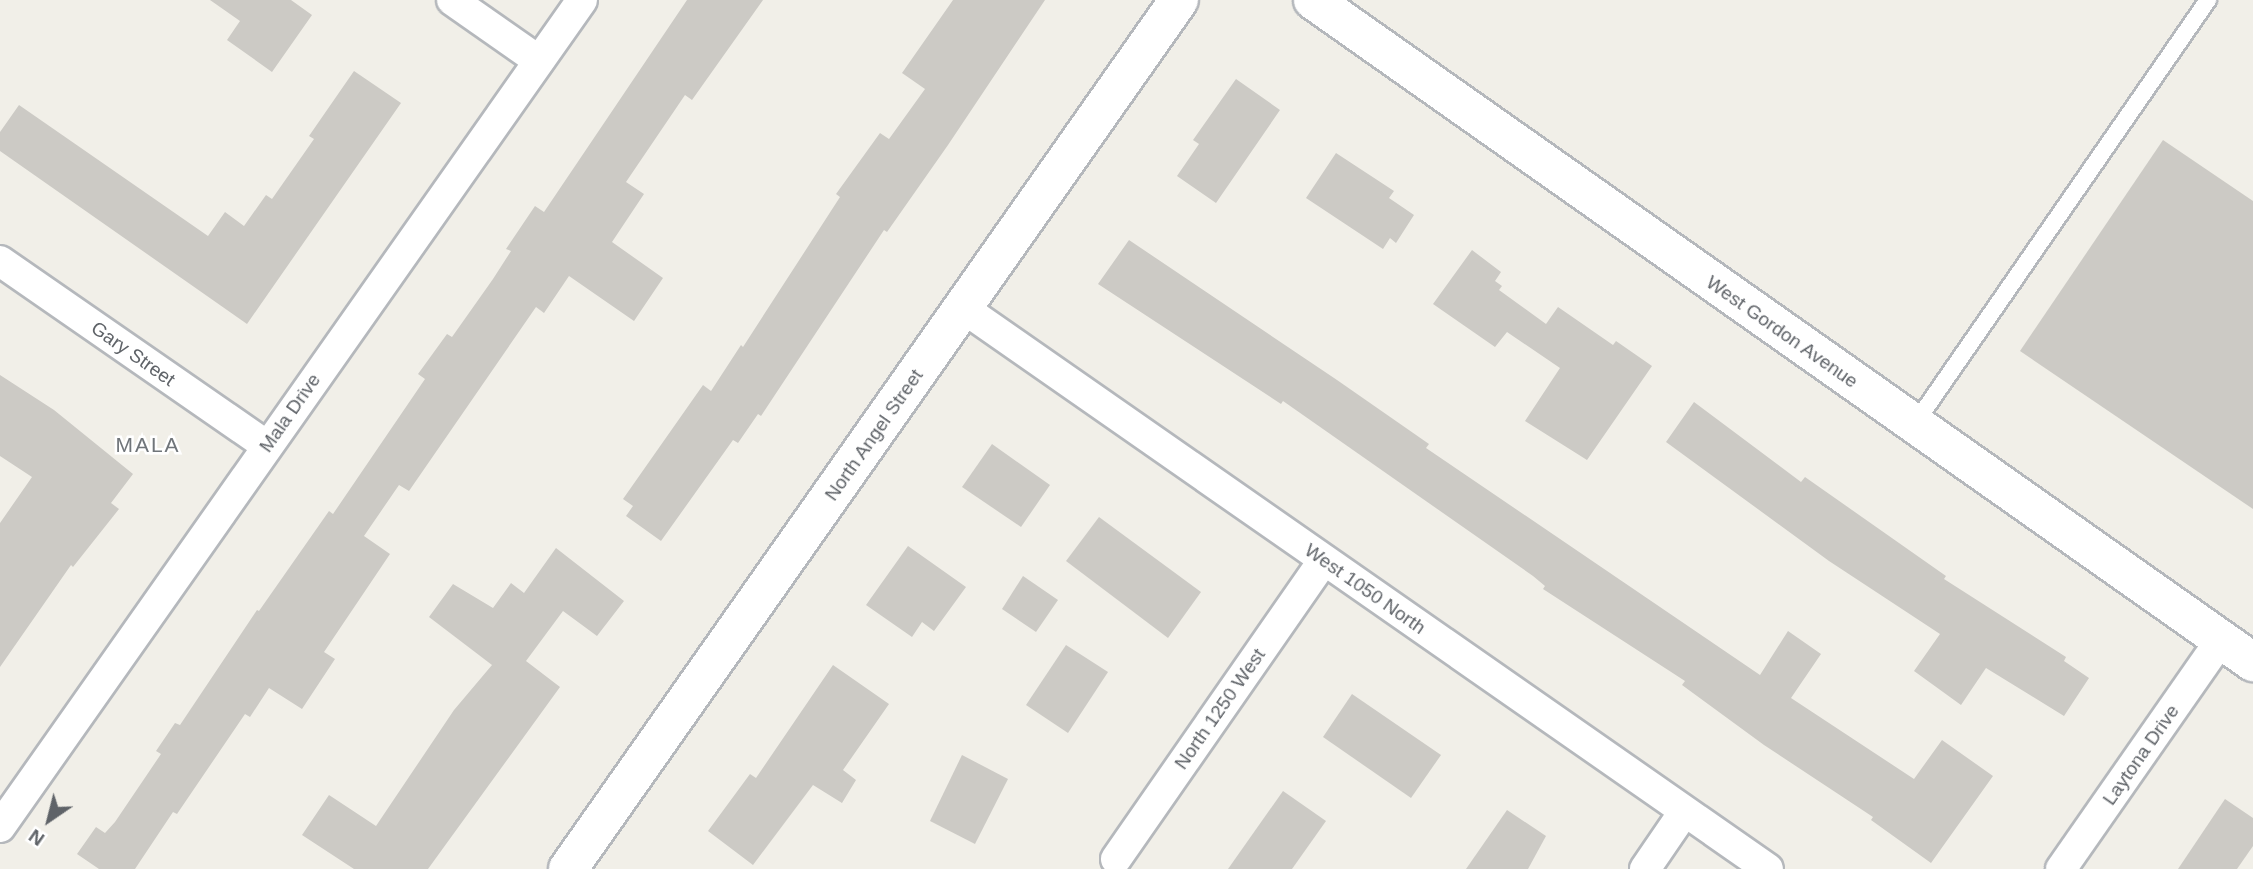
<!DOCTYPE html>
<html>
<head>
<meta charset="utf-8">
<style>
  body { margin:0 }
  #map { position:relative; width:2253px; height:869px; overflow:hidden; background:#f1efe8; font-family:Arial,sans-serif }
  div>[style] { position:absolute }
  .building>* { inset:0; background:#cccac5 }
  .roads { filter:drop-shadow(2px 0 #b5b8bc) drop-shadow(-2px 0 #b5b8bc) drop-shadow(0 2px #b5b8bc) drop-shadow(0 -2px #b5b8bc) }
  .service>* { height:16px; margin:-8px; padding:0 8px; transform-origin:8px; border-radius:8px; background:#fff }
  .minor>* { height:30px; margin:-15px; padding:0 15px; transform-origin:15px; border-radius:15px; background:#fff }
  .tertiary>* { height:38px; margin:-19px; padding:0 19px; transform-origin:19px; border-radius:19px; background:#fff }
  .secondary>* { height:38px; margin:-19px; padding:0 19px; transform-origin:19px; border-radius:19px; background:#fff }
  span { translate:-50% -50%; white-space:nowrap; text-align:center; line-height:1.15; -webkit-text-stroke:5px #fff; paint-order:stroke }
  .street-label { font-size:19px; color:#5f6368 }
  .neighbourhood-label { font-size:21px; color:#70757a; letter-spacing:2px }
  .north { position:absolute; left:14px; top:785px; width:70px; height:70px; -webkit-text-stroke:5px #fff; paint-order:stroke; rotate:215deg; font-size:19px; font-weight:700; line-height:28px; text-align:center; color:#5f6368 }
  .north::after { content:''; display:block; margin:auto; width:24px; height:32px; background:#5f6368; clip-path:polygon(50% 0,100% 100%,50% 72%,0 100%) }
</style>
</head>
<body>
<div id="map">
  <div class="building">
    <i style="clip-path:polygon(210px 0,291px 0,312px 15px,272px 72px,227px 40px,240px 21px)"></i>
    <i style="clip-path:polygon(687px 0,763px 0,692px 100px,685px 95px,626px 182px,644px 194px,612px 242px,663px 278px,634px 321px,569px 276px,544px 313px,536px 307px,409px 491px,399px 485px,364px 536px,390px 554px,324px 652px,335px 659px,302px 709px,269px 688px,250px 717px,245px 714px,177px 814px,173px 812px,135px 869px,99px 869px,77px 854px,96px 827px,105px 833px,115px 822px,161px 754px,156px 751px,175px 723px,180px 725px,257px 610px,259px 611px,329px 511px,333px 514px,425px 379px,418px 374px,447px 334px,452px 337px,493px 279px,511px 251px,506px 249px,535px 206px,544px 212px)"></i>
    <i style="clip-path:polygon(953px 0,1045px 0,948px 145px,887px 232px,884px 230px,761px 416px,758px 414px,738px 443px,733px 440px,661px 541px,626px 516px,633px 506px,623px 499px,703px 385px,711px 391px,741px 345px,743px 347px,840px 197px,836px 194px,880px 133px,889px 139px,925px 89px,902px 73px)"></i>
    <i style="clip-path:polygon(354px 71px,401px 103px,247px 324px,0 151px,0 132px,19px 105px,208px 236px,225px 212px,244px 226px,266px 195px,272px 199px,314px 139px,309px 136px)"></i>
    <i style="clip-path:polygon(1236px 79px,1280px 110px,1216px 203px,1177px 176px,1199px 144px,1193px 140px)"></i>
    <i style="clip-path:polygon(2163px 140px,2253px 201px,2253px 509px,2020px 351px)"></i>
    <i style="clip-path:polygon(1336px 153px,1394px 191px,1389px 198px,1414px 215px,1396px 243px,1390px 238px,1383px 249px,1306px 198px)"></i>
    <i style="clip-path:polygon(1129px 240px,1337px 380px,1429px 444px,1426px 448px,1760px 675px,1788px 631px,1821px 654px,1791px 698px,1914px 779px,1942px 740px,1993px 776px,1931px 863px,1871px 820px,1873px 817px,1764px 745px,1682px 685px,1685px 681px,1543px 589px,1545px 586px,1533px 576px,1283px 401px,1281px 404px,1098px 284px)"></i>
    <i style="clip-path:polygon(1472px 250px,1501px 272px,1495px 281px,1502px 286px,1499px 290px,1546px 324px,1558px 307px,1613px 345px,1616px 341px,1652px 366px,1587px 460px,1525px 421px,1560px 368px,1507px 332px,1495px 347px,1433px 304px)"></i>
    <i style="clip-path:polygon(0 375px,54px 410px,133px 474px,111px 503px,119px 509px,73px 567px,71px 565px,0 667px,0 523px,32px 477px,0 456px)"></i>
    <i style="clip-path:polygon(1694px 402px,1801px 482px,1805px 477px,1946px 576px,1944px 579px,2066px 657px,2064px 661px,2089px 678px,2064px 716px,1986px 668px,1961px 705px,1914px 671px,1940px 634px,1829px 561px,1666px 442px)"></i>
    <i style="clip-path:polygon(992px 444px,1050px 485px,1021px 527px,962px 487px)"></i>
    <i style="clip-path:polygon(1099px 517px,1201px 592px,1168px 638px,1066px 561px)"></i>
    <i style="clip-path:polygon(908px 546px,966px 587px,934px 631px,922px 622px,912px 637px,866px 605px)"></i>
    <i style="clip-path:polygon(556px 548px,624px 601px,597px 636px,563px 611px,526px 661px,560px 687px,428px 869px,354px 869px,302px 835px,329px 795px,376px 826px,454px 710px,492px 665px,429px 617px,453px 584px,493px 608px,511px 583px,524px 593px)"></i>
    <i style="clip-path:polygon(1023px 576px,1058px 600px,1036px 632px,1002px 609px)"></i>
    <i style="clip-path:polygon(1066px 645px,1108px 672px,1068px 733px,1026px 705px)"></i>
    <i style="clip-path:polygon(833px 665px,889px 704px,843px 770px,856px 780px,842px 803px,813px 785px,753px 865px,708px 831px,750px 774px,756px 778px)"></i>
    <i style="clip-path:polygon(1352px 694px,1441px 755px,1411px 798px,1323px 737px)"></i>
    <i style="clip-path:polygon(962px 755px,1008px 779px,975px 844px,930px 821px)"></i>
    <i style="clip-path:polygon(1283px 791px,1326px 821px,1292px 869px,1228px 869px)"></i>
    <i style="clip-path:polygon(2225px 799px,2253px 818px,2253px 846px,2237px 869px,2178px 869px)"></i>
    <i style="clip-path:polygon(1507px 810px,1546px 836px,1528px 869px,1466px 869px)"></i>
  </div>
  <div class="roads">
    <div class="service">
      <i style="left:1914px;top:425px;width:517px;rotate:-55.33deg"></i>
    </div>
    <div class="minor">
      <i style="left:452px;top:0;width:106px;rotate:35deg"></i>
      <i style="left:0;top:261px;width:325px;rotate:34.7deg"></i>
      <i style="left:963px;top:308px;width:981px;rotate:34.87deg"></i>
      <i style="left:0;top:827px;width:1011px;rotate:-54.86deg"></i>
      <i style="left:1116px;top:859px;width:364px;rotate:-55.2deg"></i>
      <i style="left:1645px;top:869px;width:69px;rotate:-55.6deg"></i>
      <i style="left:2061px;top:869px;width:279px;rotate:-55.1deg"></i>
    </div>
    <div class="tertiary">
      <i style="left:568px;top:869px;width:1062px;rotate:-54.89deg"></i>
    </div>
    <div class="secondary">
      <i style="left:1313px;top:0;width:1150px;rotate:35.16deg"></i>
    </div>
  </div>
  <div class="street-label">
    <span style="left:1782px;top:332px;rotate:35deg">West Gordon Avenue</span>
    <span style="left:133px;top:354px;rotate:35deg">Gary Street</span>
    <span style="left:290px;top:413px;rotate:-55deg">Mala Drive</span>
    <span style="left:874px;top:435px;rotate:-55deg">North Angel Street</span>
    <span style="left:1365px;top:589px;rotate:35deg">West 1050 North</span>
    <span style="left:1220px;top:709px;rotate:-55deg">North 1250 West</span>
    <span style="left:2141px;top:755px;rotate:-55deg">Laytona Drive</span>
  </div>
  <div class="neighbourhood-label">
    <span style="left:148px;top:445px">MALA</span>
  </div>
  <div class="north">N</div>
</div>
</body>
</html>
